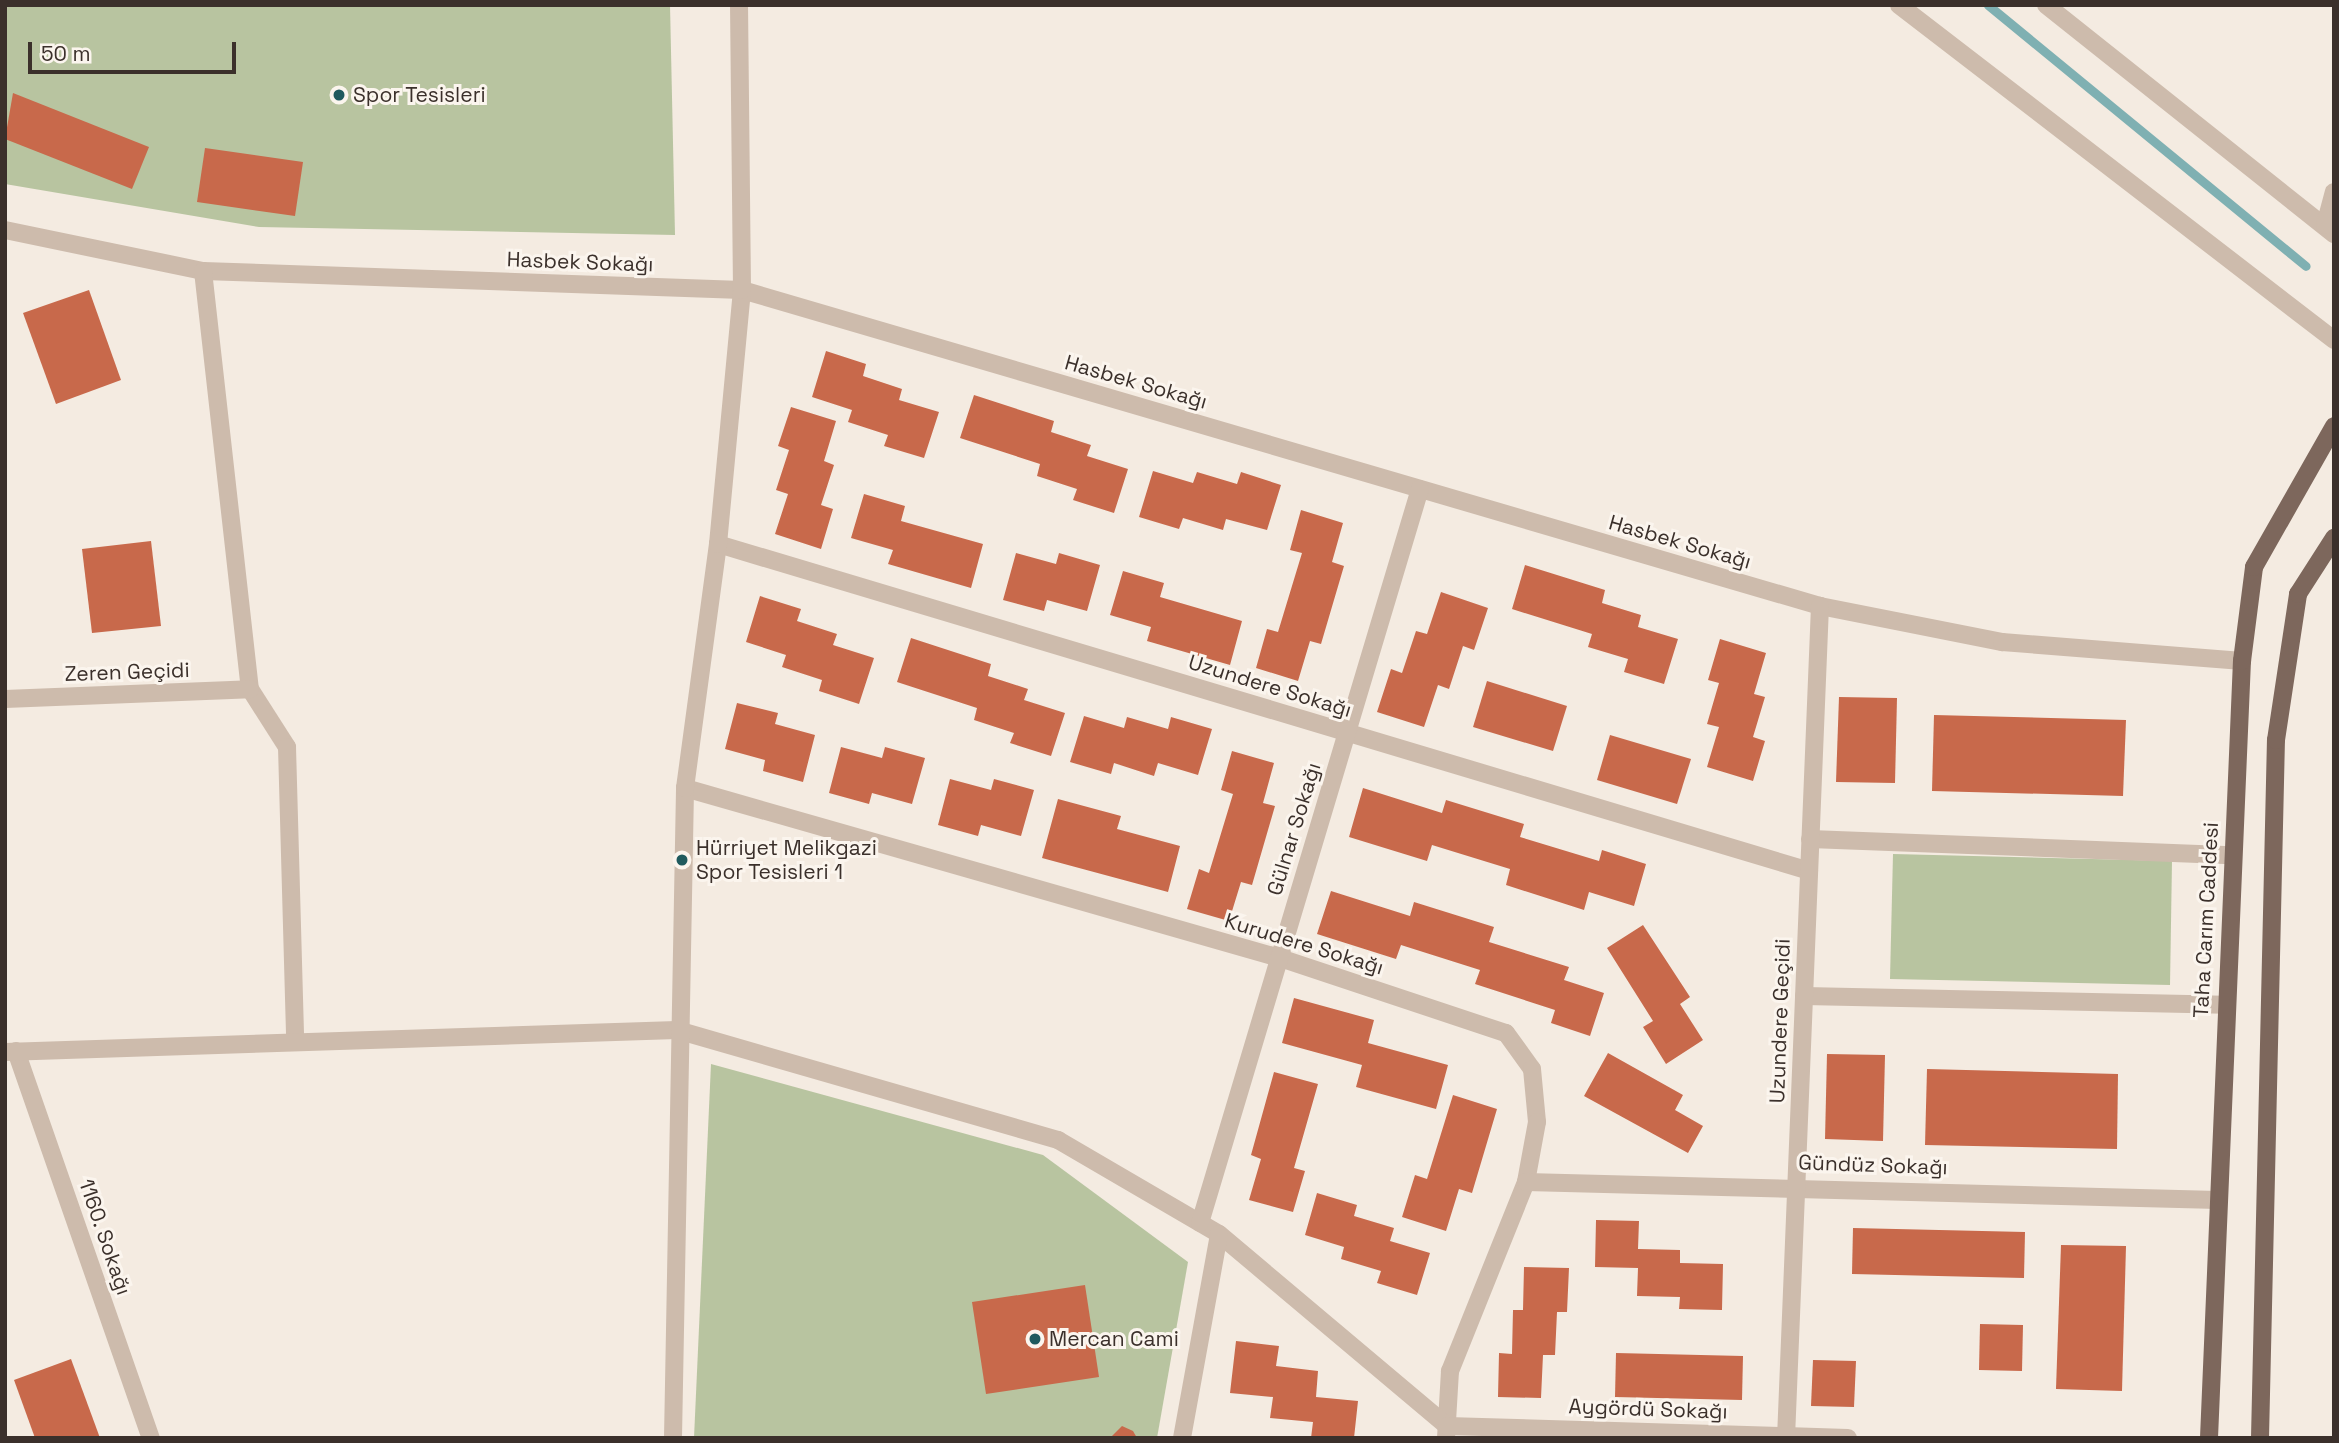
<!DOCTYPE html>
<html>
<head>
<meta charset="utf-8">
<style>
  body { margin:0 }
  #map { position:relative; width:2339px; height:1443px; overflow:hidden; background:#f4ebe1; font-family:"Space Grotesk",sans-serif }
  div>[style] { position:absolute }
  .green>* { inset:0; background:#b8c4a0 }
  .stream>* { height:9px; margin:-4.5px; padding:0 4.5px; transform-origin:4.5px; border-radius:4.5px; background:#7fb0b2 }
  .building>* { inset:0; background:#c8694b }
  .minor>* { height:18px; margin:-9px; padding:0 9px; transform-origin:9px; border-radius:9px; background:#cdbbac }
  .major>* { height:18px; margin:-9px; padding:0 9px; transform-origin:9px; border-radius:9px; background:#7d675c }
  .dots>* { width:19px; height:19px; translate:-50% -50%; box-sizing:border-box; border:4px solid #fbf5ee; border-radius:50% }
  span { translate:-50% -50%; white-space:nowrap; text-align:center; line-height:1.15; -webkit-text-stroke:6px #fbf5ee; paint-order:stroke }
  .poi-label { font-size:21px; color:#3b302b }
  .left { translate:0 -50%; text-align:left }
  .street-label { font-size:21px; color:#3b302b }
  .frame { position:absolute; inset:0; border:7px solid #3b302b; pointer-events:none }
  .scale { position:absolute; left:28px; top:42px; width:208px; height:32px; box-sizing:border-box; border:4px solid #3b302b; border-top:0; padding-left:9px; font-size:21px; line-height:24px; white-space:nowrap; color:#3b302b; -webkit-text-stroke:5px #fbf5ee; paint-order:stroke }
</style>
</head>
<body>
<div id="map">
  <div class="green">
    <i style="clip-path:polygon(5px 5px,670px 5px,675px 235px,259px 227px,5px 184px)"></i>
    <i style="clip-path:polygon(1893px 854px,2172px 861px,2170px 985px,1890px 979px)"></i>
    <i style="clip-path:polygon(711px 1064px,1043px 1155px,1188px 1262px,1157px 1438px,694px 1438px)"></i>
  </div>
  <div class="stream">
    <i style="left:1988px;top:5px;width:411px;rotate:39.4deg"></i>
  </div>
  <div class="building">
    <i style="clip-path:polygon(13px 93px,149px 147px,132px 189px,5px 139px)"></i>
    <i style="clip-path:polygon(205px 148px,303px 162px,295px 216px,197px 202px)"></i>
    <i style="clip-path:polygon(89px 290px,121px 380px,56px 404px,23px 313px)"></i>
    <i style="clip-path:polygon(826px 351px,866px 364px,863px 376px,902px 389px,899px 400px,939px 412px,924px 458px,884px 446px,888px 435px,848px 422px,852px 410px,812px 397px)"></i>
    <i style="clip-path:polygon(974px 395px,1054px 421px,1051px 432px,1091px 445px,1087px 456px,1128px 469px,1114px 513px,1073px 500px,1077px 489px,1037px 476px,1040px 464px,960px 438px)"></i>
    <i style="clip-path:polygon(791px 407px,836px 421px,824px 461px,834px 465px,821px 505px,833px 509px,821px 549px,775px 534px,788px 494px,776px 490px,789px 450px,778px 446px)"></i>
    <i style="clip-path:polygon(1153px 471px,1193px 483px,1197px 472px,1237px 484px,1241px 472px,1281px 485px,1267px 530px,1226px 519px,1223px 530px,1183px 518px,1179px 529px,1139px 517px)"></i>
    <i style="clip-path:polygon(864px 494px,905px 506px,901px 521px,983px 544px,971px 588px,888px 564px,893px 550px,851px 538px)"></i>
    <i style="clip-path:polygon(1301px 510px,1343px 523px,1332px 562px,1344px 566px,1321px 644px,1310px 641px,1298px 681px,1256px 668px,1267px 629px,1278px 632px,1302px 553px,1290px 550px)"></i>
    <i style="clip-path:polygon(151px 541px,161px 626px,92px 633px,82px 549px)"></i>
    <i style="clip-path:polygon(1016px 553px,1056px 564px,1059px 553px,1100px 565px,1087px 611px,1047px 600px,1044px 611px,1003px 600px)"></i>
    <i style="clip-path:polygon(1525px 565px,1605px 590px,1602px 603px,1641px 615px,1638px 627px,1678px 639px,1664px 684px,1624px 672px,1628px 659px,1588px 647px,1592px 634px,1512px 609px)"></i>
    <i style="clip-path:polygon(1123px 571px,1164px 583px,1160px 597px,1242px 621px,1230px 665px,1147px 641px,1151px 627px,1110px 615px)"></i>
    <i style="clip-path:polygon(1441px 592px,1488px 608px,1474px 650px,1463px 646px,1449px 689px,1438px 685px,1424px 727px,1377px 712px,1391px 669px,1402px 673px,1416px 631px,1427px 634px)"></i>
    <i style="clip-path:polygon(760px 596px,801px 609px,797px 621px,837px 634px,833px 645px,874px 658px,859px 704px,819px 691px,822px 680px,782px 667px,786px 655px,746px 642px)"></i>
    <i style="clip-path:polygon(911px 638px,991px 664px,988px 676px,1028px 689px,1024px 700px,1065px 713px,1051px 756px,1010px 743px,1014px 733px,974px 720px,977px 708px,897px 682px)"></i>
    <i style="clip-path:polygon(1720px 639px,1766px 653px,1754px 694px,1765px 697px,1753px 737px,1765px 741px,1753px 781px,1707px 767px,1719px 727px,1707px 724px,1719px 683px,1708px 680px)"></i>
    <i style="clip-path:polygon(1487px 681px,1567px 706px,1553px 751px,1473px 727px)"></i>
    <i style="clip-path:polygon(1839px 697px,1897px 698px,1895px 783px,1836px 782px)"></i>
    <i style="clip-path:polygon(737px 703px,778px 713px,775px 724px,815px 735px,803px 782px,763px 771px,765px 760px,725px 749px)"></i>
    <i style="clip-path:polygon(1934px 715px,2126px 720px,2123px 796px,1932px 791px)"></i>
    <i style="clip-path:polygon(1084px 716px,1124px 728px,1127px 717px,1168px 729px,1171px 717px,1212px 729px,1198px 775px,1158px 763px,1154px 776px,1114px 763px,1111px 774px,1070px 762px)"></i>
    <i style="clip-path:polygon(1610px 735px,1691px 759px,1677px 804px,1597px 780px)"></i>
    <i style="clip-path:polygon(841px 747px,882px 758px,885px 747px,925px 758px,912px 804px,872px 793px,869px 804px,829px 793px)"></i>
    <i style="clip-path:polygon(1232px 751px,1274px 763px,1263px 803px,1275px 806px,1252px 885px,1241px 882px,1229px 921px,1187px 909px,1199px 869px,1209px 873px,1233px 794px,1221px 790px)"></i>
    <i style="clip-path:polygon(950px 779px,991px 790px,994px 779px,1034px 790px,1021px 836px,981px 825px,978px 836px,938px 825px)"></i>
    <i style="clip-path:polygon(1363px 788px,1442px 813px,1446px 800px,1524px 824px,1520px 837px,1599px 861px,1602px 850px,1646px 864px,1634px 906px,1589px 892px,1584px 910px,1506px 885px,1510px 869px,1432px 845px,1427px 861px,1349px 837px)"></i>
    <i style="clip-path:polygon(1058px 799px,1121px 816px,1117px 829px,1180px 846px,1168px 892px,1042px 858px)"></i>
    <i style="clip-path:polygon(1331px 891px,1410px 916px,1414px 902px,1494px 927px,1489px 942px,1569px 967px,1564px 980px,1604px 993px,1590px 1036px,1551px 1023px,1555px 1010px,1475px 984px,1480px 970px,1401px 945px,1396px 959px,1317px 934px)"></i>
    <i style="clip-path:polygon(1643px 925px,1690px 997px,1680px 1004px,1703px 1040px,1666px 1064px,1643px 1027px,1653px 1021px,1607px 948px)"></i>
    <i style="clip-path:polygon(1294px 998px,1374px 1020px,1368px 1043px,1448px 1065px,1436px 1109px,1356px 1087px,1362px 1065px,1282px 1043px)"></i>
    <i style="clip-path:polygon(1608px 1053px,1683px 1095px,1675px 1110px,1703px 1126px,1688px 1153px,1584px 1096px)"></i>
    <i style="clip-path:polygon(1827px 1054px,1885px 1055px,1883px 1141px,1825px 1139px)"></i>
    <i style="clip-path:polygon(1927px 1069px,2118px 1074px,2117px 1149px,1925px 1145px)"></i>
    <i style="clip-path:polygon(1274px 1072px,1318px 1084px,1294px 1168px,1305px 1171px,1293px 1212px,1249px 1200px,1261px 1159px,1251px 1155px)"></i>
    <i style="clip-path:polygon(1453px 1095px,1497px 1109px,1472px 1193px,1459px 1189px,1446px 1231px,1402px 1217px,1415px 1175px,1427px 1179px)"></i>
    <i style="clip-path:polygon(1317px 1193px,1357px 1205px,1354px 1216px,1394px 1228px,1390px 1241px,1430px 1253px,1417px 1295px,1377px 1283px,1381px 1271px,1341px 1259px,1344px 1247px,1305px 1235px)"></i>
    <i style="clip-path:polygon(1596px 1220px,1639px 1221px,1638px 1249px,1680px 1250px,1680px 1263px,1723px 1264px,1722px 1310px,1679px 1309px,1680px 1297px,1637px 1296px,1638px 1268px,1595px 1267px)"></i>
    <i style="clip-path:polygon(1853px 1228px,2025px 1232px,2024px 1278px,1852px 1274px)"></i>
    <i style="clip-path:polygon(2061px 1245px,2126px 1246px,2122px 1391px,2056px 1389px)"></i>
    <i style="clip-path:polygon(1524px 1267px,1569px 1268px,1567px 1312px,1557px 1312px,1555px 1355px,1543px 1355px,1541px 1398px,1498px 1397px,1499px 1353px,1512px 1354px,1513px 1310px,1523px 1310px)"></i>
    <i style="clip-path:polygon(1085px 1285px,1099px 1377px,986px 1394px,972px 1302px)"></i>
    <i style="clip-path:polygon(1980px 1324px,2023px 1325px,2022px 1371px,1979px 1370px)"></i>
    <i style="clip-path:polygon(1236px 1341px,1279px 1346px,1276px 1366px,1318px 1371px,1316px 1397px,1358px 1401px,1354px 1438px,1311px 1438px,1313px 1422px,1270px 1418px,1273px 1397px,1230px 1393px)"></i>
    <i style="clip-path:polygon(1616px 1353px,1743px 1356px,1742px 1400px,1615px 1397px)"></i>
    <i style="clip-path:polygon(71px 1359px,100px 1438px,35px 1438px,14px 1380px)"></i>
    <i style="clip-path:polygon(1813px 1360px,1856px 1361px,1854px 1407px,1811px 1406px)"></i>
    <i style="clip-path:polygon(1122px 1426px,1133px 1431px,1137px 1438px,1110px 1438px)"></i>
  </div>
  <div class="minor">
    <i style="left:1899px;top:5px;width:549px;rotate:37.6deg"></i>
    <i style="left:2046px;top:5px;width:368px;rotate:38.5deg"></i>
    <i style="left:2325px;top:225px;width:34px;rotate:-75deg"></i>
    <i style="left:5px;top:230px;width:202px;rotate:11.7deg"></i>
    <i style="left:203px;top:271px;width:539px;rotate:2.02deg"></i>
    <i style="left:742px;top:290px;width:1123px;rotate:16.34deg"></i>
    <i style="left:1820px;top:606px;width:186px;rotate:11.2deg"></i>
    <i style="left:2002px;top:642px;width:241px;rotate:4.5deg"></i>
    <i style="left:203px;top:271px;width:421px;rotate:83.6deg"></i>
    <i style="left:250px;top:689px;width:69px;rotate:57.5deg"></i>
    <i style="left:287px;top:747px;width:293px;rotate:88.4deg"></i>
    <i style="left:718px;top:544px;width:1139px;rotate:16.68deg"></i>
    <i style="left:5px;top:699px;width:245px;rotate:-2.3deg"></i>
    <i style="left:685px;top:788px;width:619px;rotate:15.95deg"></i>
    <i style="left:1280px;top:958px;width:238px;rotate:18.4deg"></i>
    <i style="left:1506px;top:1033px;width:44px;rotate:54.2deg"></i>
    <i style="left:1532px;top:1069px;width:53px;rotate:84.6deg"></i>
    <i style="left:1537px;top:1122px;width:61px;rotate:100.4deg"></i>
    <i style="left:1526px;top:1182px;width:204px;rotate:111.9deg"></i>
    <i style="left:1450px;top:1371px;width:67px;rotate:93.4deg"></i>
    <i style="left:1810px;top:839px;width:421px;rotate:2.2deg"></i>
    <i style="left:1804px;top:996px;width:420px;rotate:1.2deg"></i>
    <i style="left:16px;top:1051px;width:410px;rotate:70.8deg"></i>
    <i style="left:5px;top:1052px;width:672px;rotate:-1.88deg"></i>
    <i style="left:677px;top:1030px;width:397px;rotate:16.1deg"></i>
    <i style="left:1058px;top:1140px;width:186px;rotate:30.3deg"></i>
    <i style="left:1219px;top:1234px;width:298px;rotate:40.1deg"></i>
    <i style="left:1526px;top:1182px;width:692px;rotate:1.49deg"></i>
    <i style="left:1200px;top:1223px;width:766px;rotate:-73.32deg"></i>
    <i style="left:1447px;top:1426px;width:401px;rotate:1.7deg"></i>
    <i style="left:673px;top:1438px;width:650px;rotate:-88.94deg"></i>
    <i style="left:685px;top:788px;width:246px;rotate:-82.3deg"></i>
    <i style="left:718px;top:544px;width:255px;rotate:-84.6deg"></i>
    <i style="left:742px;top:290px;width:285px;rotate:-90.6deg"></i>
    <i style="left:1182px;top:1438px;width:207px;rotate:-79.7deg"></i>
    <i style="left:1786px;top:1438px;width:833px;rotate:-87.66deg"></i>
  </div>
  <div class="major">
    <i style="left:2209px;top:1438px;width:778px;rotate:-87.57deg"></i>
    <i style="left:2242px;top:661px;width:95px;rotate:-82.7deg"></i>
    <i style="left:2254px;top:567px;width:162px;rotate:-60.4deg"></i>
    <i style="left:2260px;top:1438px;width:698px;rotate:-88.69deg"></i>
    <i style="left:2276px;top:740px;width:148px;rotate:-81.4deg"></i>
    <i style="left:2298px;top:594px;width:67px;rotate:-57.3deg"></i>
  </div>
  <div class="dots">
    <i style="left:339px;top:95px;background:#1f5a5e"></i>
    <i style="left:682px;top:860px;background:#1f5a5e"></i>
    <i style="left:1035px;top:1339px;background:#1f5a5e"></i>
  </div>
  <div class="poi-label">
    <span class="left" style="left:353px;top:95px">Spor Tesisleri</span>
    <span class="left" style="left:696px;top:860px">Hürriyet Melikgazi<br>Spor Tesisleri 1</span>
    <span class="left" style="left:1049px;top:1339px">Mercan Cami</span>
  </div>
  <div class="street-label">
    <span style="left:580px;top:262px;rotate:2deg">Hasbek Sokağı</span>
    <span style="left:1136px;top:382px;rotate:16deg">Hasbek Sokağı</span>
    <span style="left:1680px;top:542px;rotate:16deg">Hasbek Sokağı</span>
    <span style="left:127px;top:672px;rotate:-2deg">Zeren Geçidi</span>
    <span style="left:1270px;top:686px;rotate:17deg">Uzundere Sokağı</span>
    <span style="left:1294px;top:829px;rotate:-73deg">Gülnar Sokağı</span>
    <span style="left:2206px;top:920px;rotate:-87deg">Taha Carım Caddesi</span>
    <span style="left:1304px;top:944px;rotate:17deg">Kurudere Sokağı</span>
    <span style="left:1780px;top:1021px;rotate:-88deg">Uzundere Geçidi</span>
    <span style="left:1873px;top:1165px;rotate:2deg">Gündüz Sokağı</span>
    <span style="left:105px;top:1237px;rotate:71deg">1160. Sokağı</span>
    <span style="left:1648px;top:1409px;rotate:2deg">Aygördü Sokağı</span>
  </div>
  <div class="frame"></div>
  <div class="scale">50 m</div>
</div>
</body>
</html>
